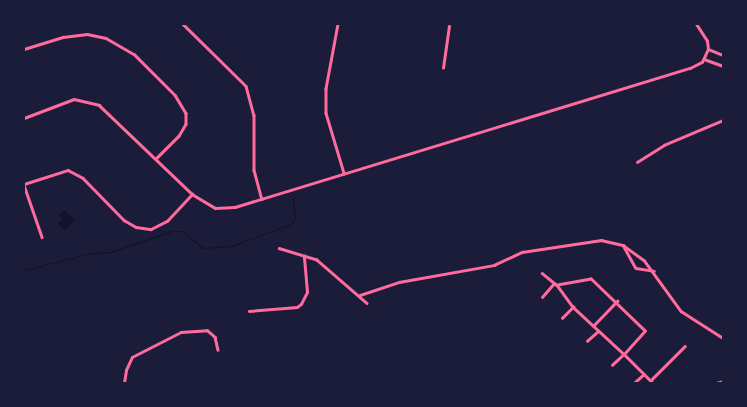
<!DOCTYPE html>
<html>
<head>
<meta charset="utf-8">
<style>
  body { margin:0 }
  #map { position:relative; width:747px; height:407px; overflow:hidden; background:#1b1b3a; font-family:Raleway,sans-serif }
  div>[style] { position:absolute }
  .water>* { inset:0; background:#12122b }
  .stream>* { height:1px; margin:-0.5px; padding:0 0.5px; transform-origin:0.5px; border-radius:0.5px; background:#12122b }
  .minor>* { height:2.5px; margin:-1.25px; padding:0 1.25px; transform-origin:1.25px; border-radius:1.25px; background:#ff6b9d }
  .tertiary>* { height:3px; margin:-1.5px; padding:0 1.5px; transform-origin:1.5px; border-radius:1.5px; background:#ff6b9d }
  span { translate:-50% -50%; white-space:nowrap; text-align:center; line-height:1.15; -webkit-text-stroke:4.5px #1b1b3a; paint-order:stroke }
  .frame { position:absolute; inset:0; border:25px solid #1b1b3a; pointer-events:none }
</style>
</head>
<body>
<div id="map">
  <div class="water">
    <i style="clip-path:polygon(64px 210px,75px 220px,65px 230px,58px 224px,62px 219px,59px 215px)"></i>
  </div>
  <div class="stream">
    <i style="left:24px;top:270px;width:69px;rotate:-14.2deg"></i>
    <i style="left:91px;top:253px;width:20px;rotate:-3deg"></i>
    <i style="left:111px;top:252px;width:65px;rotate:-19deg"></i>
    <i style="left:172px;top:231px;width:10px"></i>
    <i style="left:182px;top:231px;width:27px;rotate:39deg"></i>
    <i style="left:203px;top:248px;width:28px;rotate:-4deg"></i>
    <i style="left:231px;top:246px;width:64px;rotate:-20.1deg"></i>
    <i style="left:291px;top:224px;width:7px;rotate:-56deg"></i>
    <i style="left:295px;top:218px;width:20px;rotate:-96deg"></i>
  </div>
  <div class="minor">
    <i style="left:183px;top:24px;width:88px;rotate:44.5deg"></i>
    <i style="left:246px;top:86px;width:30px;rotate:75deg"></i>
    <i style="left:254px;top:115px;width:55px;rotate:90deg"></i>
    <i style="left:254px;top:170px;width:30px;rotate:75deg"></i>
    <i style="left:338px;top:24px;width:66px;rotate:100.5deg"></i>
    <i style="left:326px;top:89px;width:24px;rotate:90deg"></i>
    <i style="left:326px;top:113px;width:63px;rotate:73.3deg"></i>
    <i style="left:428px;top:24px;width:92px"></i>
    <i style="left:24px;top:49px;width:41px;rotate:-17.1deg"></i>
    <i style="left:63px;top:37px;width:24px;rotate:-7deg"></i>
    <i style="left:87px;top:34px;width:19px;rotate:12deg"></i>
    <i style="left:106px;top:38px;width:32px;rotate:30deg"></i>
    <i style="left:134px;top:54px;width:58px;rotate:45deg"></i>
    <i style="left:175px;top:95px;width:21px;rotate:59deg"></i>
    <i style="left:186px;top:113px;width:11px;rotate:90deg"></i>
    <i style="left:186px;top:124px;width:14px;rotate:120deg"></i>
    <i style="left:179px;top:136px;width:31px;rotate:135deg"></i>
    <i style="left:708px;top:49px;width:16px;rotate:22deg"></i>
    <i style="left:704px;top:59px;width:20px;rotate:20deg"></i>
    <i style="left:443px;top:68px;width:42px;rotate:-81.9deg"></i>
    <i style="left:24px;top:118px;width:53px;rotate:-20.8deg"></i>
    <i style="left:74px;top:99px;width:26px;rotate:13deg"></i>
    <i style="left:99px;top:105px;width:129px;rotate:43.7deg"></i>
    <i style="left:192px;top:194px;width:27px;rotate:31deg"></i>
    <i style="left:215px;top:208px;width:20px;rotate:-3deg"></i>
    <i style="left:235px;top:207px;width:476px;rotate:-17deg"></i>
    <i style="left:690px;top:68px;width:13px;rotate:-27deg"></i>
    <i style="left:702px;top:62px;width:14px;rotate:-65deg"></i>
    <i style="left:708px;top:49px;width:8px;rotate:-97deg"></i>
    <i style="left:707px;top:41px;width:20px;rotate:-123deg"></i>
    <i style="left:637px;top:162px;width:32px;rotate:-32deg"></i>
    <i style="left:664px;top:145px;width:64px;rotate:-23deg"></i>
    <i style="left:24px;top:184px;width:46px;rotate:-17.7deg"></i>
    <i style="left:68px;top:170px;width:17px;rotate:28deg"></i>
    <i style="left:83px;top:178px;width:59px;rotate:45.7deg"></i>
    <i style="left:124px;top:220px;width:14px;rotate:30deg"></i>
    <i style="left:136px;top:227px;width:15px;rotate:8deg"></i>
    <i style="left:151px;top:229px;width:18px;rotate:-27deg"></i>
    <i style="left:167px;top:221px;width:37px;rotate:-47deg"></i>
    <i style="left:24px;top:185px;width:55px;rotate:70.9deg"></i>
    <i style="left:623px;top:245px;width:26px;rotate:61deg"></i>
    <i style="left:636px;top:268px;width:18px;rotate:9deg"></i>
    <i style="left:279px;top:248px;width:39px;rotate:17deg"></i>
    <i style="left:316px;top:259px;width:67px;rotate:40.8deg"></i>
    <i style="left:542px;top:273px;width:19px;rotate:39deg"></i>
    <i style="left:360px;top:295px;width:41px;rotate:-18.4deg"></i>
    <i style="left:399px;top:282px;width:97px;rotate:-10.1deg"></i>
    <i style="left:494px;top:265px;width:31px;rotate:-25deg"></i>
    <i style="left:522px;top:252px;width:80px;rotate:-8.6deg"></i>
    <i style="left:601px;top:240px;width:23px;rotate:13deg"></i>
    <i style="left:623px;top:245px;width:26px;rotate:36deg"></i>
    <i style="left:644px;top:260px;width:63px;rotate:54deg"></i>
    <i style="left:681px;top:311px;width:50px;rotate:32.7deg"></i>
    <i style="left:542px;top:297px;width:18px;rotate:-49deg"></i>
    <i style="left:249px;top:311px;width:48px;rotate:-4.8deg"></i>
    <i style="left:297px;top:307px;width:5px;rotate:-37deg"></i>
    <i style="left:301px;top:304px;width:13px;rotate:-63deg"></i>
    <i style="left:307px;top:292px;width:36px;rotate:-95deg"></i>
    <i style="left:562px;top:318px;width:16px;rotate:-45deg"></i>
    <i style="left:593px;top:326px;width:35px;rotate:-46deg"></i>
    <i style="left:587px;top:341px;width:15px;rotate:-42deg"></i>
    <i style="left:612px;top:365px;width:16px;rotate:-43deg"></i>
    <i style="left:624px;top:354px;width:31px;rotate:-48deg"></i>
    <i style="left:645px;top:331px;width:75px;rotate:-136.1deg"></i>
    <i style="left:591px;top:279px;width:35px;rotate:170deg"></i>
    <i style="left:557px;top:285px;width:27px;rotate:54deg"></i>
    <i style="left:573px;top:307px;width:69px;rotate:42.7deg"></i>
    <i style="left:624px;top:354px;width:41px;rotate:45deg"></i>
    <i style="left:650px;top:381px;width:49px;rotate:-45deg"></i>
    <i style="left:124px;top:383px;width:13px;rotate:-81deg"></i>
    <i style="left:126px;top:370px;width:14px;rotate:-65deg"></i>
    <i style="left:132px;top:357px;width:55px;rotate:-27deg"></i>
    <i style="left:181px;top:332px;width:26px;rotate:-4deg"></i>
    <i style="left:207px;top:330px;width:11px;rotate:41deg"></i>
    <i style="left:215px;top:337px;width:13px;rotate:77deg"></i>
    <i style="left:634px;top:383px;width:13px;rotate:-42deg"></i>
  </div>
  <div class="tertiary">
    <i style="left:716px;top:383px;width:7px;rotate:-16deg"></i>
  </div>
  <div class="frame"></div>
</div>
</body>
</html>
